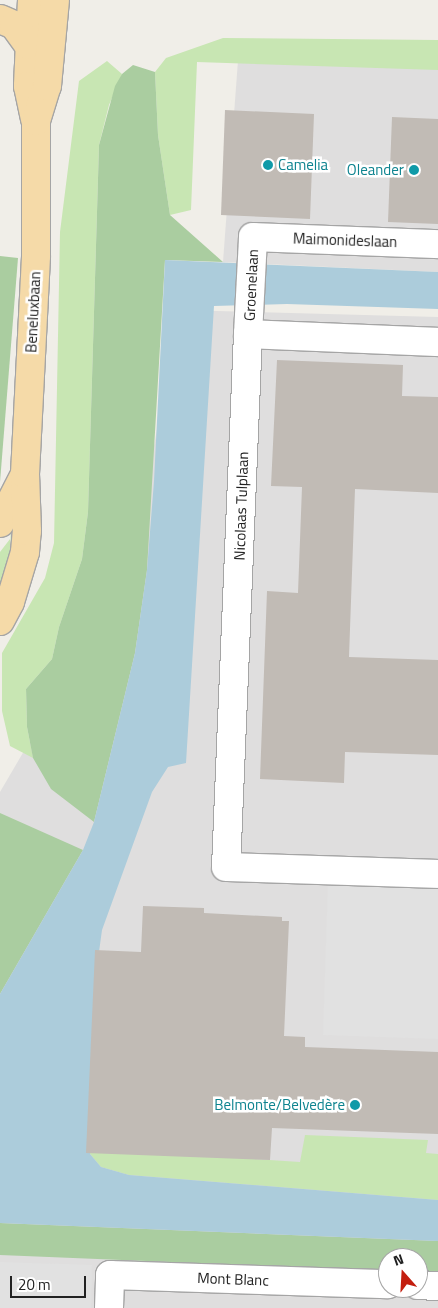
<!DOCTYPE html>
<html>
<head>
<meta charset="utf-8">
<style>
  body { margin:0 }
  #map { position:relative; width:438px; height:1308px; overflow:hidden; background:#f0eee8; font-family:"Titillium Web",sans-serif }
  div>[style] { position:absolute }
  .residential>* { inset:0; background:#dfdede }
  .grass>* { inset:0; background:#c8e6b3 }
  .forest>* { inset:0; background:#aacda0 }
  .parking>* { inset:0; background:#e1e1e1 }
  .water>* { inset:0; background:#acccdb }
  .building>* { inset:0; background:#c1bbb5 }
  .roads { filter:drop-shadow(1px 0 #a5a5a5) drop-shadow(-1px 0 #a5a5a5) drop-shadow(0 1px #a5a5a5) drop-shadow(0 -1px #a5a5a5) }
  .minor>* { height:28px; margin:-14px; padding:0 14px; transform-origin:14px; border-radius:14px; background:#fff }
  .major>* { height:28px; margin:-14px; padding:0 14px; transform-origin:14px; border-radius:14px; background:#f5daa8 }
  .dots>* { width:14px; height:14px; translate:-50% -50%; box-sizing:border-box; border:2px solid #fff; border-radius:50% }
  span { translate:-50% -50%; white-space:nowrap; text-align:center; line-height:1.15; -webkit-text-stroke:5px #fff; paint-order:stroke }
  .culture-label { font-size:15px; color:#0d838f }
  .left { translate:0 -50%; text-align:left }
  .right { translate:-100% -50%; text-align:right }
  .street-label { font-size:15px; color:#212121 }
  .north { position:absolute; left:378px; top:1248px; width:50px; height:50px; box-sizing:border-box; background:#fff; border:1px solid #a6a6a6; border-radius:50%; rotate:341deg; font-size:14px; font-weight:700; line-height:20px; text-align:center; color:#212121 }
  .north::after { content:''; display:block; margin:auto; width:18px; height:22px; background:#c31e0f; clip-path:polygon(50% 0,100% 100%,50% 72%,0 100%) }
  .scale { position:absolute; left:10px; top:1276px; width:76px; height:22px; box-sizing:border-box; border:2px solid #212121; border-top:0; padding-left:6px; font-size:15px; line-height:18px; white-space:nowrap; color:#212121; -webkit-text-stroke:4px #fff; paint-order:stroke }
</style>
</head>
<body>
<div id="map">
  <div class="residential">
    <i style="clip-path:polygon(239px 47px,438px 50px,438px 272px,223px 262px)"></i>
    <i style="clip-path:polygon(evenodd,178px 310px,438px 317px,438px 1308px,0 1308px,0 792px,133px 565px,178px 310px,388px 1258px,418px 1258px,418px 1288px,388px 1288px,388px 1258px)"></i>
  </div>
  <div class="grass">
    <i style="clip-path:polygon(223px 38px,438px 40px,438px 70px,197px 62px,191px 210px,170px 215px,158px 135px,155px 72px,166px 58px)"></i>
    <i style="clip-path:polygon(107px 61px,122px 74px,109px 105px,99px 145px,88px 512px,82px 559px,59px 627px,52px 659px,26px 689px,27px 727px,33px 758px,10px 746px,2px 711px,2px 653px,45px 578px,54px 543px,60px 232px,79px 81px)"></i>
    <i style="clip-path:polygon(11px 528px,10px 552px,0 586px,0 552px,10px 539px)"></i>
    <i style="clip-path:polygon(305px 1135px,428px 1140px,426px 1153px,438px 1154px,438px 1200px,129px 1175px,101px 1167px,90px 1154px,90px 1148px,300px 1162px)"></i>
  </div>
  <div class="forest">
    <i style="clip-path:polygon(133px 65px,155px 72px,158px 135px,170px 215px,223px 262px,165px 260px,147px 570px,135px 653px,94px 822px,51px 789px,33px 758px,27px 727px,26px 689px,52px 659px,59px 627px,82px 559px,88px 512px,99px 145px,115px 86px,122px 74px)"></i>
    <i style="clip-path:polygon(0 256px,18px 258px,0 482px)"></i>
    <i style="clip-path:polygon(0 813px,83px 850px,0 994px)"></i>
    <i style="clip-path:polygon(0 1223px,438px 1241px,438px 1273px,418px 1272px,418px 1258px,388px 1258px,388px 1271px,0 1255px)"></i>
  </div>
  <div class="parking">
    <i style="clip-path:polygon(328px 882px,438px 886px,438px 1039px,323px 1035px)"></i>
    <i style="clip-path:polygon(0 1262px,92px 1265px,91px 1308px,0 1308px)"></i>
  </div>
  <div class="water">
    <i style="clip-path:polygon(165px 260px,438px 272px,438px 309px,287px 304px,214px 306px,186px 763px,168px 767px,152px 792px,102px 930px,95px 981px,90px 1154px,101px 1167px,129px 1175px,438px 1200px,438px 1241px,0 1223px,0 994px,83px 850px,94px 822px,135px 653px,147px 570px,154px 481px)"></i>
  </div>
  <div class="building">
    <i style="clip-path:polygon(225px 110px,314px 114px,310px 219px,221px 215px)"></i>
    <i style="clip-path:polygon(392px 117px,438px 119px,438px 224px,388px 222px)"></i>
    <i style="clip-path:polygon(277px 360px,403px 365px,402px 396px,438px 397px,438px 493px,355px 489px,349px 657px,438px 660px,438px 755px,345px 752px,344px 783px,260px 779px,267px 591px,298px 593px,302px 487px,271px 486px)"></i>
    <i style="clip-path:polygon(143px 906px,204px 908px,204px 913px,282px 917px,282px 921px,289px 921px,284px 1036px,305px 1037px,305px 1047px,438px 1052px,438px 1134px,272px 1128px,270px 1160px,86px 1153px,95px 950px,141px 952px)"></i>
  </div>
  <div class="roads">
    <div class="minor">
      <i style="left:248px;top:334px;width:97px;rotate:-87deg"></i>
      <i style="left:253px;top:237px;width:185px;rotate:2.2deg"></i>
      <i style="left:438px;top:342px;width:190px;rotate:-177.6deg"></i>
      <i style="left:248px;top:334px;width:533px;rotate:92.36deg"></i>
      <i style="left:226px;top:867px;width:212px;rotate:1.9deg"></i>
      <i style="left:418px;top:1285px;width:20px;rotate:3deg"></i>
      <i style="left:109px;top:1308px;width:33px;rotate:-88deg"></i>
      <i style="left:110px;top:1275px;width:278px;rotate:1.9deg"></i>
    </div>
    <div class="major">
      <i style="left:32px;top:0;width:86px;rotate:92.7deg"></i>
      <i style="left:28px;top:86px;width:34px;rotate:78deg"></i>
      <i style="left:0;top:19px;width:15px;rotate:23deg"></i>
      <i style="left:14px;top:25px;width:24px;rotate:54deg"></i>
      <i style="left:0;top:523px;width:51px;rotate:-62.9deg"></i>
      <i style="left:0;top:621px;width:21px;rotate:-62deg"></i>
      <i style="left:10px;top:602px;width:52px;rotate:-73.3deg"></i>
      <i style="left:25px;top:552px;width:21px;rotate:-85deg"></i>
      <i style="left:27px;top:531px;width:57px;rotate:-92deg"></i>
      <i style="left:25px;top:474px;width:219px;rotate:-87.1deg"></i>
      <i style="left:36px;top:255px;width:134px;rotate:-90deg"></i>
      <i style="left:36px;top:121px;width:37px;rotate:-73deg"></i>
      <i style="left:47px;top:86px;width:86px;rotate:-84.7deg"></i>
    </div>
  </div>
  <div class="dots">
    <i style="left:268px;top:165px;background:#0f9aa8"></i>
    <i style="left:414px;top:170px;background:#0f9aa8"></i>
    <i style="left:355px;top:1105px;background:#0f9aa8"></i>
  </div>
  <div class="culture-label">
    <span class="left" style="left:278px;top:165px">Camelia</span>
    <span class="right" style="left:404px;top:170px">Oleander</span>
    <span class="right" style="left:345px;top:1105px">Belmonte/Belvedère</span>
  </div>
  <div class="street-label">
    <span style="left:345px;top:240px;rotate:2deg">Maimonideslaan</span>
    <span style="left:251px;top:285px;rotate:-87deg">Groenelaan</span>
    <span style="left:33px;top:312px;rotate:-87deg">Beneluxbaan</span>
    <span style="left:241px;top:506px;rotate:-88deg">Nicolaas Tulplaan</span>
    <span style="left:233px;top:1279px;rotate:2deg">Mont Blanc</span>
  </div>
  <div class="north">N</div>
  <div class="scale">20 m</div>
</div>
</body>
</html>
